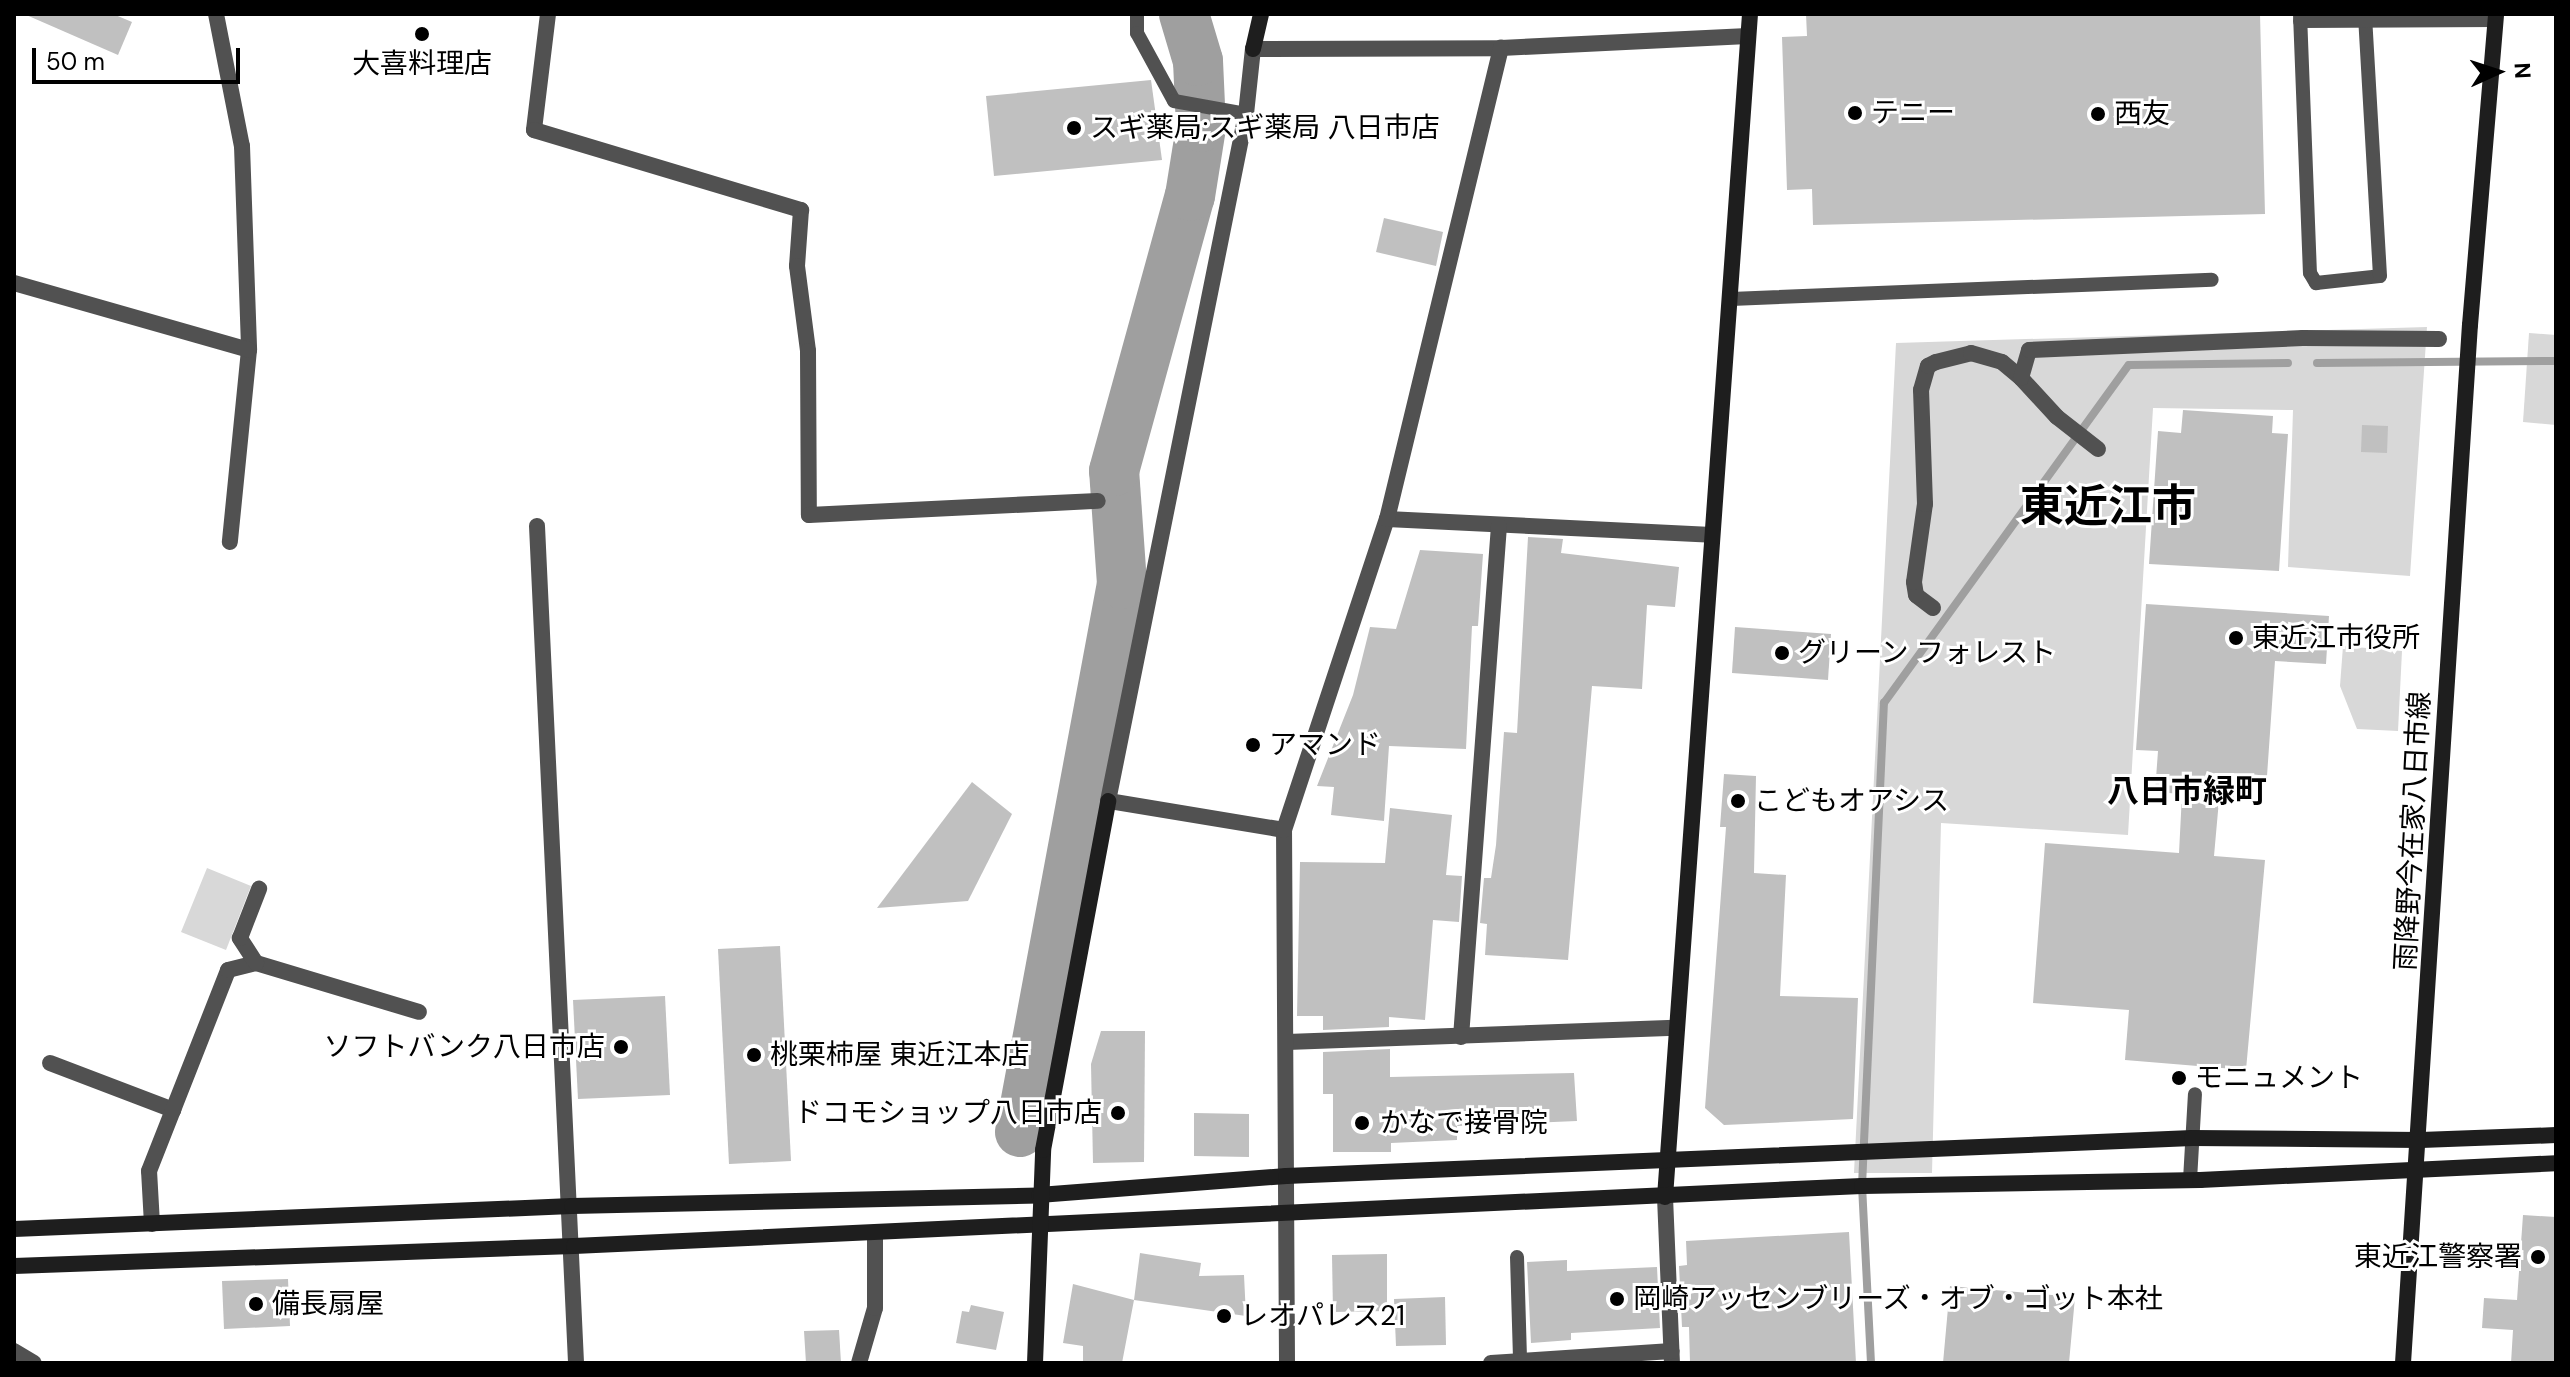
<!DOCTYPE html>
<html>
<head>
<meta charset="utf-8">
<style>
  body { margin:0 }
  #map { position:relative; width:2570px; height:1377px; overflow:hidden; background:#fff; font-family:"DM Sans","Noto Sans JP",sans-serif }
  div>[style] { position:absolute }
  .green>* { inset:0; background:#d8d8d8 }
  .stream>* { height:8px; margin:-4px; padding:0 4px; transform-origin:4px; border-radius:4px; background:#9f9f9f }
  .river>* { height:50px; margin:-25px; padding:0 25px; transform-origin:25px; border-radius:25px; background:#9f9f9f }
  .building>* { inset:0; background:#c0c0c0 }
  .lane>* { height:14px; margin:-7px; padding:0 7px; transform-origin:7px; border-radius:7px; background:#515151 }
  .street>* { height:16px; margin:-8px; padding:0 8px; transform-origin:8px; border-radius:8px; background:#515151 }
  .secondary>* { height:16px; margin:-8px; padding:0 8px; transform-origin:8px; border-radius:8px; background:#1e1e1e }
  .dots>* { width:22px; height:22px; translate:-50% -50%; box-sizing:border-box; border:4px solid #fff; border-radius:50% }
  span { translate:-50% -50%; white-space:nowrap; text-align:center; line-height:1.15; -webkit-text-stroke:6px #fff; paint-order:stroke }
  .poi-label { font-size:28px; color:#000 }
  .left { translate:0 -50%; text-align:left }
  .right { translate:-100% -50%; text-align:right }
  .street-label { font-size:28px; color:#000 }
  .quarter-label { font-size:32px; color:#000; font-weight:700 }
  .town-label { font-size:44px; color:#000; font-weight:700 }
  .frame { position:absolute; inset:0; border:16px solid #000; pointer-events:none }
  .north { position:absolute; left:2458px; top:32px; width:80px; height:80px; -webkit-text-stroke:6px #fff; paint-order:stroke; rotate:87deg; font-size:22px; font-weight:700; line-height:32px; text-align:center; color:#000 }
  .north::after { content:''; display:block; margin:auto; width:28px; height:36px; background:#000; clip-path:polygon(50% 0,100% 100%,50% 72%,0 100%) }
  .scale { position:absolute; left:32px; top:48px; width:208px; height:36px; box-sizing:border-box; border:4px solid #000; border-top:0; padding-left:10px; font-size:24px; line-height:28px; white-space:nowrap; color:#000; -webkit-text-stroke:6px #fff; paint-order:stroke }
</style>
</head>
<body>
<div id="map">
  <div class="green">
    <i style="clip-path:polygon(2427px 327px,2410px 576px,2288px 567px,2293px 410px,2153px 408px,2128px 835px,1941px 823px,1932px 1173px,1854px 1173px,1896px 343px)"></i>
    <i style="clip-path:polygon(2529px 333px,2556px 335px,2556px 425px,2523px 422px)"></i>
    <i style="clip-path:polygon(2343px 646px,2402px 651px,2398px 731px,2357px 729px,2340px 686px)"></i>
    <i style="clip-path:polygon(207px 868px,251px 886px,226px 950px,181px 932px)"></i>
  </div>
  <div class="stream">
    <i style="left:2317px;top:363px;width:239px;rotate:-0.5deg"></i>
    <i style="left:1871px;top:1363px;width:177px;rotate:-92.9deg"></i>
    <i style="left:1862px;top:1186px;width:484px;rotate:-87.4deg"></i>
    <i style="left:1884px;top:703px;width:417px;rotate:-54.1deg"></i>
    <i style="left:2129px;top:365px;width:159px;rotate:-0.7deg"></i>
  </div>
  <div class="river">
    <i style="left:1020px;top:1132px;width:557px;rotate:-79.46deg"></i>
    <i style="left:1122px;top:584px;width:113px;rotate:-94deg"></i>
    <i style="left:1114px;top:471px;width:285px;rotate:-74.6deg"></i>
    <i style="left:1190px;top:196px;width:70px;rotate:-80.9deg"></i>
    <i style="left:1201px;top:127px;width:66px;rotate:-92.6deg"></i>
    <i style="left:1198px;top:61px;width:49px;rotate:-106.6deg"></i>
  </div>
  <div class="building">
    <i style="clip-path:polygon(24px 14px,113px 14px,132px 22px,118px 55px)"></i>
    <i style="clip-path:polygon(1806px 14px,2260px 14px,2265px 214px,1813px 225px,1812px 189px,1787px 190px,1782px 37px,1807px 36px)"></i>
    <i style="clip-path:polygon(1151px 80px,1162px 160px,994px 176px,986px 96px)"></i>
    <i style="clip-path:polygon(1384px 218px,1443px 232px,1436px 266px,1376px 252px)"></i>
    <i style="clip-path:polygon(2183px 410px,2273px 416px,2272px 433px,2288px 434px,2279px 571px,2149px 564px,2158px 431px,2181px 433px)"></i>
    <i style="clip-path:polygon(2362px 425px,2388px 426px,2387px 453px,2361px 452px)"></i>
    <i style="clip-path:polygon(1528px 537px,1563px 539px,1561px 553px,1679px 567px,1675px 607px,1647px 605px,1642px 689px,1592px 686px,1568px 960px,1485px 955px,1487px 924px,1480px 923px,1484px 878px,1491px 878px,1496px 845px,1504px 732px,1517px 733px)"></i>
    <i style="clip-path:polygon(1420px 550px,1483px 554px,1478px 626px,1472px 626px,1466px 749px,1389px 746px,1384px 821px,1331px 815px,1334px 787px,1317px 786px,1353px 695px,1370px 627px,1396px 629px)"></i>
    <i style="clip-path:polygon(2146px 604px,2329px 616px,2326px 664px,2275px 661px,2267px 776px,2250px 774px,2248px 802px,2219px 800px,2214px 856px,2265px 860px,2246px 1070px,2125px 1060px,2129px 1010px,2033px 1003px,2045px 843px,2179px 853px,2182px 794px,2155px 792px,2158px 751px,2136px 750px)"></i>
    <i style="clip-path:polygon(1735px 627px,1831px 634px,1828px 680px,1732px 673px)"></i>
    <i style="clip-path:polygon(1724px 774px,1756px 776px,1754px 873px,1786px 875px,1780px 996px,1858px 998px,1853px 1119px,1724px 1125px,1705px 1108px,1726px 827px,1720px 827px)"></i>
    <i style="clip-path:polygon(972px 782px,1012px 814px,968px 901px,877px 908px)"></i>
    <i style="clip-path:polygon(1390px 808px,1452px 815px,1446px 875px,1462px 876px,1459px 922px,1433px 920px,1425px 1020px,1389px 1017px,1389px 1027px,1323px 1030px,1323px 1016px,1297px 1016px,1300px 862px,1385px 863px)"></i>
    <i style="clip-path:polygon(780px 946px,791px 1161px,729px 1164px,718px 949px)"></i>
    <i style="clip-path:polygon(665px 996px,670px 1095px,578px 1099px,573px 1000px)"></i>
    <i style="clip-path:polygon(1101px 1031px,1145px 1031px,1144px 1162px,1093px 1163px,1091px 1064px)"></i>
    <i style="clip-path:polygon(1390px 1049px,1390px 1077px,1574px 1073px,1577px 1121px,1457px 1126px,1457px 1140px,1391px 1143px,1391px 1152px,1333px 1152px,1333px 1094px,1323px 1094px,1323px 1052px)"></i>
    <i style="clip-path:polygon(1194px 1113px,1249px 1114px,1249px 1157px,1194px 1156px)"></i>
    <i style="clip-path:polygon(2523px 1215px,2556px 1217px,2556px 1363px,2511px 1363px,2513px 1330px,2482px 1328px,2484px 1298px,2517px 1300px)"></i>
    <i style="clip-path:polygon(1849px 1232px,1856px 1363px,1690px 1363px,1689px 1327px,1682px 1327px,1679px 1266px,1687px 1265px,1686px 1241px)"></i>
    <i style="clip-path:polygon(1140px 1253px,1201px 1263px,1199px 1276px,1244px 1275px,1246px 1316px,1134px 1300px)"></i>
    <i style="clip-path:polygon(1387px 1254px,1387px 1311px,1333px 1312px,1332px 1255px)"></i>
    <i style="clip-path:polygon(1567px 1260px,1567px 1271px,1657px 1267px,1660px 1328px,1571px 1333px,1571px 1340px,1531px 1343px,1527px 1262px)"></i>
    <i style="clip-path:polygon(288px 1279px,290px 1326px,224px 1329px,222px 1281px)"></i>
    <i style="clip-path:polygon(1073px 1284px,1134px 1300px,1122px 1363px,1083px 1363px,1083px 1346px,1063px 1343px)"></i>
    <i style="clip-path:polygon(1950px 1286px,2075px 1297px,2069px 1363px,1943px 1363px)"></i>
    <i style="clip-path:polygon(1445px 1297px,1446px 1345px,1396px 1346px,1394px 1299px)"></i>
    <i style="clip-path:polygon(971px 1305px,1004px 1312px,996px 1350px,956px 1343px,962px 1311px,969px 1312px)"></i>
    <i style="clip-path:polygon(839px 1330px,841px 1363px,806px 1363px,804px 1331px)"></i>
  </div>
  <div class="lane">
    <i style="left:1137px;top:14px;width:19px;rotate:90deg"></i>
    <i style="left:1137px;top:33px;width:77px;rotate:61.4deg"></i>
    <i style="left:1174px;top:101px;width:73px;rotate:10.2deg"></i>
    <i style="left:2300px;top:14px;width:259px;rotate:87.8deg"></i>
    <i style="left:2310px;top:273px;width:12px;rotate:59deg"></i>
    <i style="left:2316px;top:283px;width:64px;rotate:-6.2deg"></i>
    <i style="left:2380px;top:276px;width:262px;rotate:-93.3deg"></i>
    <i style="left:2300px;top:21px;width:196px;rotate:-0.3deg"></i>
    <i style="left:1731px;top:299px;width:481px;rotate:-2.3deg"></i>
    <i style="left:2190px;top:1180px;width:86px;rotate:-86.7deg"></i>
    <i style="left:1517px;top:1257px;width:104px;rotate:88.3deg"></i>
  </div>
  <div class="street">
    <i style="left:216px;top:14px;width:135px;rotate:78.9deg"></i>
    <i style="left:242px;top:146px;width:204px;rotate:88deg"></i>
    <i style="left:249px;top:350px;width:193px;rotate:95.7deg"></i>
    <i style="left:548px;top:14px;width:117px;rotate:96.9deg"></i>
    <i style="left:534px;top:130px;width:279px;rotate:16.7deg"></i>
    <i style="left:801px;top:210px;width:56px;rotate:94.1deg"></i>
    <i style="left:797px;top:266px;width:86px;rotate:82.6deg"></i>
    <i style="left:808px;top:351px;width:164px;rotate:89.7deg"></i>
    <i style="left:809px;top:515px;width:289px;rotate:-2.8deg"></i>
    <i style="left:14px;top:283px;width:244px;rotate:15.9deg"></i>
    <i style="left:2021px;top:378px;width:53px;rotate:47.3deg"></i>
    <i style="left:2057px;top:417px;width:52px;rotate:38deg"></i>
    <i style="left:1387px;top:519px;width:325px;rotate:2.8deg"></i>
    <i style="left:537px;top:526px;width:838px;rotate:87.33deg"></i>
    <i style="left:1933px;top:608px;width:21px;rotate:-143deg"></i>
    <i style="left:1916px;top:595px;width:13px;rotate:-99deg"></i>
    <i style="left:1914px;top:582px;width:79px;rotate:-82deg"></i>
    <i style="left:1925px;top:504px;width:114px;rotate:-92deg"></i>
    <i style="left:1921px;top:390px;width:25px;rotate:-74deg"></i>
    <i style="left:1928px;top:366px;width:9px;rotate:-27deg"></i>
    <i style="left:1936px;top:362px;width:36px;rotate:-14deg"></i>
    <i style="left:1971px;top:353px;width:32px;rotate:16deg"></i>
    <i style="left:2002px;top:362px;width:25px;rotate:40deg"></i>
    <i style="left:2021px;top:378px;width:29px;rotate:-74deg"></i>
    <i style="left:2029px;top:350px;width:274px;rotate:-2.5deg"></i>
    <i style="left:2303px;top:338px;width:136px;rotate:0.4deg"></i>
    <i style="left:1284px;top:830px;width:178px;rotate:-170.6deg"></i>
    <i style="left:1108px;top:801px;width:701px;rotate:-78.64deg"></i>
    <i style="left:1246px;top:114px;width:65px;rotate:-83.9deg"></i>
    <i style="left:1253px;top:49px;width:248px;rotate:-0.2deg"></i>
    <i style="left:1501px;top:48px;width:247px;rotate:-2.8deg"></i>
    <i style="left:256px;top:963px;width:170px;rotate:16.7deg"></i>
    <i style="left:1461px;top:1037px;width:512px;rotate:-85.75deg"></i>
    <i style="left:1287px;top:1042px;width:388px;rotate:-2.1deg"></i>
    <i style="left:50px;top:1063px;width:132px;rotate:20.9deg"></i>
    <i style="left:1665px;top:1197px;width:166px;rotate:87.6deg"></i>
    <i style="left:152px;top:1224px;width:53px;rotate:-93.2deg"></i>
    <i style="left:149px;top:1171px;width:216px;rotate:-68.5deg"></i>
    <i style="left:228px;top:970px;width:29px;rotate:-14deg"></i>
    <i style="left:256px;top:963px;width:30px;rotate:-123deg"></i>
    <i style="left:240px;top:938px;width:53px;rotate:-68.8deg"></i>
    <i style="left:14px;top:1351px;width:23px;rotate:31deg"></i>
    <i style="left:859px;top:1363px;width:57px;rotate:-73.8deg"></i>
    <i style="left:875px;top:1308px;width:75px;rotate:-90deg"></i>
    <i style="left:1287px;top:1363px;width:533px;rotate:-90.32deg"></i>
    <i style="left:1284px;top:830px;width:328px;rotate:-71.7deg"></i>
    <i style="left:1387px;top:519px;width:485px;rotate:-76.4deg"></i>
    <i style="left:1491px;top:1363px;width:181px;rotate:-3.8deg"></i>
  </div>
  <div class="secondary">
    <i style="left:1253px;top:49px;width:36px;rotate:-77deg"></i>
    <i style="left:1665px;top:1197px;width:1186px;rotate:-85.89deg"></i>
    <i style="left:14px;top:1229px;width:558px;rotate:-2.36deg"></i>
    <i style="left:572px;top:1206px;width:467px;rotate:-1.3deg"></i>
    <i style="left:1039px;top:1195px;width:248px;rotate:-4.4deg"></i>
    <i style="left:1286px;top:1176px;width:907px;rotate:-2.4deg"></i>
    <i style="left:2192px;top:1138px;width:229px;rotate:0.5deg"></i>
    <i style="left:2421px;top:1140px;width:135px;rotate:-2.1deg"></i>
    <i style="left:14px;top:1266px;width:560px;rotate:-2.05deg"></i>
    <i style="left:574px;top:1246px;width:1289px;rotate:-2.67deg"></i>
    <i style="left:1862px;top:1186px;width:338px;rotate:-1deg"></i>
    <i style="left:2200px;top:1180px;width:356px;rotate:-2.7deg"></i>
    <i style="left:1035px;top:1363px;width:213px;rotate:-87.8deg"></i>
    <i style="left:1043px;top:1150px;width:355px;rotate:-79.4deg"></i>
    <i style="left:2403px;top:1363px;width:1040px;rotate:-86.31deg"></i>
    <i style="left:2470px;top:325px;width:312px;rotate:-85.2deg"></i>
  </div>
  <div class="dots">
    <i style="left:422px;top:34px;background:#000"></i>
    <i style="left:1855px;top:113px;background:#000"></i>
    <i style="left:2098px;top:114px;background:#000"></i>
    <i style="left:1074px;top:128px;background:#000"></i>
    <i style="left:2236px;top:638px;background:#000"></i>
    <i style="left:1782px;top:653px;background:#000"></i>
    <i style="left:1253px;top:745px;background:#000"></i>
    <i style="left:1738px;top:801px;background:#000"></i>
    <i style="left:621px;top:1047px;background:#000"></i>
    <i style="left:754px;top:1055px;background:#000"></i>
    <i style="left:2179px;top:1078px;background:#000"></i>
    <i style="left:1118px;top:1113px;background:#000"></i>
    <i style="left:1362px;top:1123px;background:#000"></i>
    <i style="left:2538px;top:1257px;background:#000"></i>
    <i style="left:1617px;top:1299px;background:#000"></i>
    <i style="left:256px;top:1304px;background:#000"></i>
    <i style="left:1224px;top:1316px;background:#000"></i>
  </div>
  <div class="poi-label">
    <span style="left:422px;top:64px">大喜料理店</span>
    <span class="left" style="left:1871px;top:113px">テニー</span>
    <span class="left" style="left:2114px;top:114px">西友</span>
    <span class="left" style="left:1090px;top:128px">スギ薬局;スギ薬局 八日市店</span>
    <span class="left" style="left:2252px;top:638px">東近江市役所</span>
    <span class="left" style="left:1798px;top:653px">グリーン フォレスト</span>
    <span class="left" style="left:1269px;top:745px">アマンド</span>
    <span class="left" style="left:1754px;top:801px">こどもオアシス</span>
    <span class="right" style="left:605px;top:1047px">ソフトバンク八日市店</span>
    <span class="left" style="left:770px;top:1055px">桃栗柿屋 東近江本店</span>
    <span class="left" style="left:2195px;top:1078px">モニュメント</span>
    <span class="right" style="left:1102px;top:1113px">ドコモショップ八日市店</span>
    <span class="left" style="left:1380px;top:1123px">かなで接骨院</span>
    <span class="right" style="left:2522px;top:1257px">東近江警察署</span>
    <span class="left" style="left:1633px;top:1299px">岡崎アッセンブリーズ・オブ・ゴット本社</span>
    <span class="left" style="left:272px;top:1304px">備長扇屋</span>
    <span class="left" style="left:1240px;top:1316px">レオパレス21</span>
  </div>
  <div class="street-label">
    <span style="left:2413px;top:831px;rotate:-87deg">雨降野今在家八日市線</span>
  </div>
  <div class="quarter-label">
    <span style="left:2187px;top:791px">八日市緑町</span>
  </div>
  <div class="town-label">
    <span style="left:2108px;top:506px">東近江市</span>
  </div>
  <div class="frame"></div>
  <div class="north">N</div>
  <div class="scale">50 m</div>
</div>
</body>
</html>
